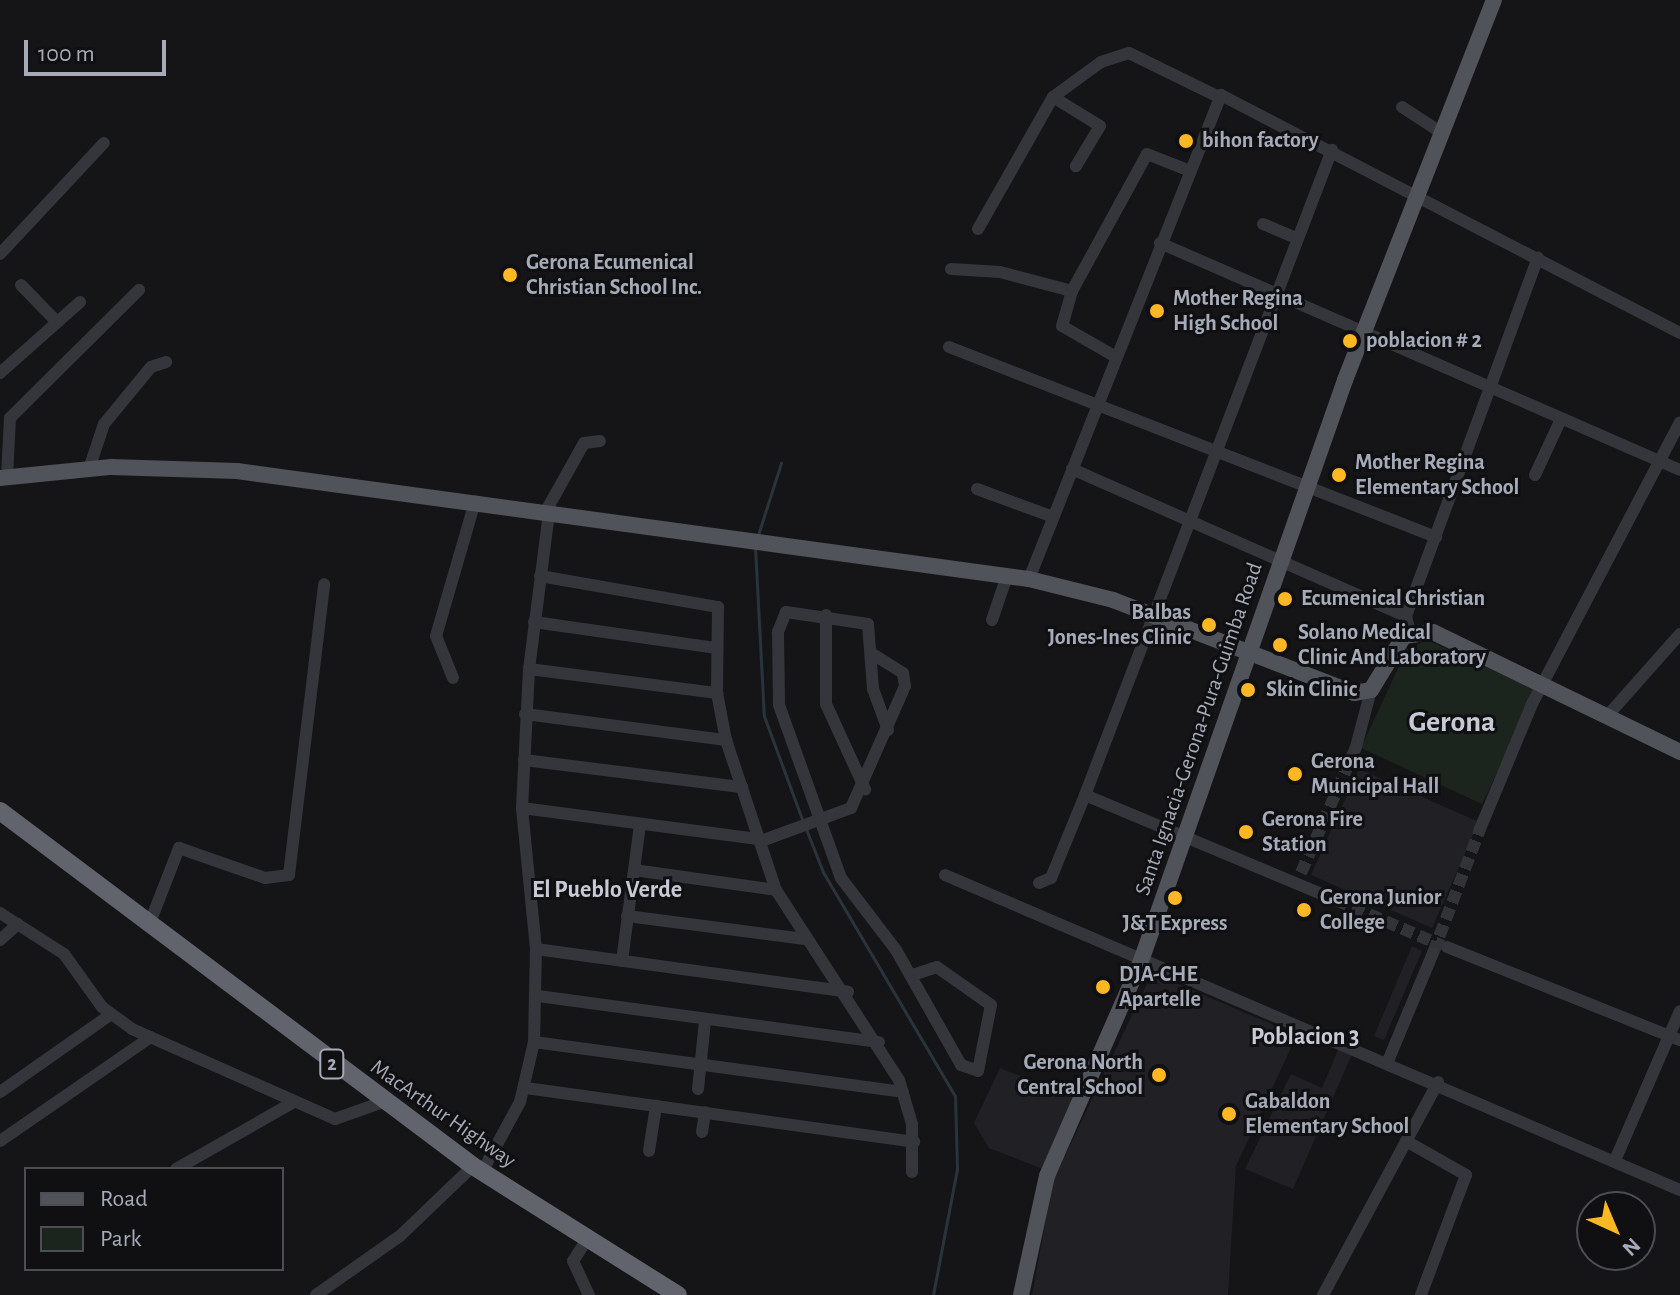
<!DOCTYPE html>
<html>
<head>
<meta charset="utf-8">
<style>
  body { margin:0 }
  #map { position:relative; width:1680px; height:1295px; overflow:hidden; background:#151517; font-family:"Alegreya Sans",sans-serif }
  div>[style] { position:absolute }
  .built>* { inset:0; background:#212024 }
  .green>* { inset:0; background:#1c251d }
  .stream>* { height:3px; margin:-1.5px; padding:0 1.5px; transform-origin:1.5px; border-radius:1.5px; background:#2a343c }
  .minor-tunnel>* { height:12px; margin-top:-6px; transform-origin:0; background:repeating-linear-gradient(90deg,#323337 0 12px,transparent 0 18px) }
  .minor>* { height:12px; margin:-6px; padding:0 6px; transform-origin:6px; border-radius:6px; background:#35363c }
  .major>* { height:16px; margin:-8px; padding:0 8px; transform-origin:8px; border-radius:8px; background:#51535b }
  .highway>* { height:18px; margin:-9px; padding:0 9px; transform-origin:9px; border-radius:9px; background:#61646d }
  .dots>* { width:22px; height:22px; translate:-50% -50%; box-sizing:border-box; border:4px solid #101012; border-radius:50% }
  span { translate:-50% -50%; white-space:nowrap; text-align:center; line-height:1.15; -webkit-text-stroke:6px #101012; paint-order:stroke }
  .shield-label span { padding:2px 6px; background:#101012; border:2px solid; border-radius:6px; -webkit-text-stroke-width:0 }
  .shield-label { font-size:20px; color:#a5abb8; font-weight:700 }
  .poi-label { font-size:22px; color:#a5abb8; font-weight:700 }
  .left { translate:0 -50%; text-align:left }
  .right { translate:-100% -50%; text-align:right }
  .street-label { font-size:22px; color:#a5abb8 }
  .neighbourhood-label { font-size:24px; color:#c7cad4; font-weight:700 }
  .district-label { font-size:30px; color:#c7cad4; font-weight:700 }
  .legend { position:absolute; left:24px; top:1167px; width:260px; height:104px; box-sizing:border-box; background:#101012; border:2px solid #4c4e54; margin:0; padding:10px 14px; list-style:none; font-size:24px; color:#a5abb8 }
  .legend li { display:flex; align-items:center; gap:16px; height:40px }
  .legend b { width:40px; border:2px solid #4c4e54 }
  .north { position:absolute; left:1576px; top:1191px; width:80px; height:80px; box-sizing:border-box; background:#101012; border:2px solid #4c4e54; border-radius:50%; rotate:136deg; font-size:22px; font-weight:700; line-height:32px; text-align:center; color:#a5abb8 }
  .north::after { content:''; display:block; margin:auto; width:28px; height:36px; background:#ffb724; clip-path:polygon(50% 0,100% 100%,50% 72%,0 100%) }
  .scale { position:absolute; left:24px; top:40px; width:142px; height:36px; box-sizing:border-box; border:4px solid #a5abb8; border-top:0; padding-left:10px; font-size:24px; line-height:28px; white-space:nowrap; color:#a5abb8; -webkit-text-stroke:6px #101012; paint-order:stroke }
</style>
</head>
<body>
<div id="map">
  <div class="built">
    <i style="clip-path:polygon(1359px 769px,1479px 822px,1432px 928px,1311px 875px)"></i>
    <i style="clip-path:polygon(1412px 946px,1422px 951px,1384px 1040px,1374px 1036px)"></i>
    <i style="clip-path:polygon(1152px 973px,1297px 1035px,1236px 1166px,1228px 1295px,1032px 1295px,1053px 1181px)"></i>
    <i style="clip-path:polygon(1339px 1048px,1352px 1054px,1293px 1189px,1245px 1169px,1291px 1074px,1322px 1088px)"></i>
    <i style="clip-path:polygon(1000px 1068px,1073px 1097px,1043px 1169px,989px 1148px,974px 1123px)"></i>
  </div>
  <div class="green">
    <i style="clip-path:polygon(1427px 640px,1536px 690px,1482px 804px,1361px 748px,1407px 649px)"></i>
  </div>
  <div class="stream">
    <i style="left:758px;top:535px;width:76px;rotate:-72.3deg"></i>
    <i style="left:755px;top:547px;width:169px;rotate:87deg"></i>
    <i style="left:764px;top:716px;width:113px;rotate:69.8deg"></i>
    <i style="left:806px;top:829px;width:46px;rotate:68.4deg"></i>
    <i style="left:823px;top:872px;width:260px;rotate:59.5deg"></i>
    <i style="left:955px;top:1096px;width:73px;rotate:88.4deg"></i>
    <i style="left:957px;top:1169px;width:128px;rotate:100.8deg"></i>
  </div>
  <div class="minor-tunnel">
    <i style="left:1301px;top:873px;width:137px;rotate:-66.4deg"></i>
    <i style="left:1336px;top:900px;width:116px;rotate:23.3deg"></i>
    <i style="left:1433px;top:953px;width:133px;rotate:-69.2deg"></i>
  </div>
  <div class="minor">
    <i style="left:1053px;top:97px;width:55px;rotate:31.7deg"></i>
    <i style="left:1100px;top:126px;width:47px;rotate:121deg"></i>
    <i style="left:1402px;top:107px;width:44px;rotate:33deg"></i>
    <i style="left:1263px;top:224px;width:36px;rotate:23deg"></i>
    <i style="left:978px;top:229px;width:152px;rotate:-60.4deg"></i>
    <i style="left:1053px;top:97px;width:59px;rotate:-36.1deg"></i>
    <i style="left:1101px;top:62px;width:29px;rotate:-18deg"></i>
    <i style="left:1129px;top:53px;width:100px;rotate:26.1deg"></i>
    <i style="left:1160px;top:243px;width:567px;rotate:23.58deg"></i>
    <i style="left:0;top:254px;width:152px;rotate:-46.9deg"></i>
    <i style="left:951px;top:269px;width:49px;rotate:3.5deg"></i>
    <i style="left:1000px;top:272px;width:74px;rotate:14.8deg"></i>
    <i style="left:21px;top:285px;width:52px;rotate:45.8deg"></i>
    <i style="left:949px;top:347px;width:523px;rotate:21.31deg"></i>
    <i style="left:1116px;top:357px;width:62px;rotate:-150.1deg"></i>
    <i style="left:1062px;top:326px;width:36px;rotate:-74deg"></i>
    <i style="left:1072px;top:291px;width:156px;rotate:-61.3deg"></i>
    <i style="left:1147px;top:154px;width:46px;rotate:21.6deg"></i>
    <i style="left:0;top:373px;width:107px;rotate:-41.6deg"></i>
    <i style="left:89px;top:469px;width:47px;rotate:-71.6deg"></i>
    <i style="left:104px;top:424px;width:74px;rotate:-50.5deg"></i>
    <i style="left:151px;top:367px;width:16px;rotate:-18deg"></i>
    <i style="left:1072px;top:469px;width:365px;rotate:23.8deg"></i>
    <i style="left:1535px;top:475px;width:62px;rotate:-65.1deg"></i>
    <i style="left:7px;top:477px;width:59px;rotate:-87.1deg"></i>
    <i style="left:10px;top:418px;width:182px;rotate:-44.8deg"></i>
    <i style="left:977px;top:489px;width:81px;rotate:20.2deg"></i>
    <i style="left:546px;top:511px;width:78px;rotate:-60.8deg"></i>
    <i style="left:584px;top:443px;width:16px;rotate:-7deg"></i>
    <i style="left:540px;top:576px;width:181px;rotate:9.9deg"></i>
    <i style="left:718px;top:607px;width:86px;rotate:90.7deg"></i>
    <i style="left:717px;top:693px;width:48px;rotate:79.2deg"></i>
    <i style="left:726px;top:740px;width:158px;rotate:71.6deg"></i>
    <i style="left:776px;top:890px;width:226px;rotate:57.1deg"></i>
    <i style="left:899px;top:1080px;width:46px;rotate:73.5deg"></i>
    <i style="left:912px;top:1124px;width:48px;rotate:90deg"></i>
    <i style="left:1029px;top:579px;width:521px;rotate:-68.36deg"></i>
    <i style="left:1221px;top:95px;width:517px;rotate:27.41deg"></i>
    <i style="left:826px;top:615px;width:89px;rotate:90deg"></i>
    <i style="left:826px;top:704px;width:94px;rotate:65.4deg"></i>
    <i style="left:992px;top:620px;width:46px;rotate:-71.2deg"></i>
    <i style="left:534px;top:622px;width:185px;rotate:8.1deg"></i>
    <i style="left:1410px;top:633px;width:17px;rotate:-103deg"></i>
    <i style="left:1406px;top:616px;width:382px;rotate:-69.8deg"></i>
    <i style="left:529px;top:669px;width:190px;rotate:7.3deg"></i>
    <i style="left:453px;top:678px;width:45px;rotate:-112deg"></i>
    <i style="left:436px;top:636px;width:140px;rotate:-73.8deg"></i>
    <i style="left:525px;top:714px;width:203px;rotate:7.4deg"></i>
    <i style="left:1609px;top:714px;width:107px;rotate:-48.4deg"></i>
    <i style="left:888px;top:730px;width:44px;rotate:-110.1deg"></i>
    <i style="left:873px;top:689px;width:65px;rotate:-94.4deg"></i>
    <i style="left:868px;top:624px;width:83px;rotate:-171.7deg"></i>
    <i style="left:786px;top:612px;width:22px;rotate:112deg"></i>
    <i style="left:778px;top:632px;width:73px;rotate:89.2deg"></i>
    <i style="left:779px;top:705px;width:184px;rotate:70.3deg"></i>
    <i style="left:841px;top:878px;width:91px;rotate:52.6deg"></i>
    <i style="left:896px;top:950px;width:132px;rotate:60.5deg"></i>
    <i style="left:961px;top:1065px;width:18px;rotate:19deg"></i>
    <i style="left:978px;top:1071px;width:67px;rotate:-78.9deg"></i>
    <i style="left:991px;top:1005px;width:66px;rotate:-144.9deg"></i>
    <i style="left:937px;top:967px;width:25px;rotate:162deg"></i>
    <i style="left:1356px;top:747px;width:59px;rotate:-75.3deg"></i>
    <i style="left:524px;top:760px;width:220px;rotate:7.1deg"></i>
    <i style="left:1085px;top:795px;width:272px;rotate:22.7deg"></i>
    <i style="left:522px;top:808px;width:244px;rotate:7.5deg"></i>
    <i style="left:764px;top:840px;width:93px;rotate:-20.2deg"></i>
    <i style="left:851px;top:808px;width:133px;rotate:-66.1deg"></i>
    <i style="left:905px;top:686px;width:13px;rotate:-99deg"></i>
    <i style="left:903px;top:673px;width:38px;rotate:-148deg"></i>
    <i style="left:1480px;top:829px;width:135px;rotate:-67.4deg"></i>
    <i style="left:1532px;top:704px;width:318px;rotate:-62.3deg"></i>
    <i style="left:634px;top:870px;width:143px;rotate:8deg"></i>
    <i style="left:945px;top:875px;width:800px;rotate:23.2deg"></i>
    <i style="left:1039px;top:883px;width:13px;rotate:-23deg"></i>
    <i style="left:1051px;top:878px;width:90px;rotate:-67.7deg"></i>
    <i style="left:1085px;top:795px;width:691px;rotate:-69.05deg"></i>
    <i style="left:0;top:913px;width:76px;rotate:32.6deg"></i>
    <i style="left:64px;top:954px;width:65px;rotate:54.4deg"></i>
    <i style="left:102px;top:1007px;width:37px;rotate:36deg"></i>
    <i style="left:132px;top:1029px;width:222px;rotate:23.9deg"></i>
    <i style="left:335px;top:1119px;width:51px;rotate:-19.5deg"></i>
    <i style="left:627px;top:916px;width:179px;rotate:7.4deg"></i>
    <i style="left:149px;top:925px;width:83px;rotate:-68.7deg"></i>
    <i style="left:179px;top:848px;width:91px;rotate:19.2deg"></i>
    <i style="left:265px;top:878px;width:24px;rotate:-7deg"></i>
    <i style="left:289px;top:875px;width:293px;rotate:-83.1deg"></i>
    <i style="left:0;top:940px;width:24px;rotate:-42deg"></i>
    <i style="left:1447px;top:947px;width:251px;rotate:21.8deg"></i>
    <i style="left:536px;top:949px;width:315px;rotate:7.8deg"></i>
    <i style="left:622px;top:961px;width:138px;rotate:-82.5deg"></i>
    <i style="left:538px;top:996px;width:344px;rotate:7.7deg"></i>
    <i style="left:534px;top:1042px;width:372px;rotate:7.7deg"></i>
    <i style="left:1388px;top:1061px;width:117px;rotate:-67.4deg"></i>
    <i style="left:526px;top:1088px;width:392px;rotate:7.9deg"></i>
    <i style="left:698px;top:1089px;width:68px;rotate:-84.1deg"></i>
    <i style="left:0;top:1092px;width:134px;rotate:-35deg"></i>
    <i style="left:702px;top:1132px;width:20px;rotate:-81deg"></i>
    <i style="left:0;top:1141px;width:183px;rotate:-34.6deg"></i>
    <i style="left:1406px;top:1141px;width:69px;rotate:29.5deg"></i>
    <i style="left:1466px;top:1175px;width:128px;rotate:110.6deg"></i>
    <i style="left:649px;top:1151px;width:46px;rotate:-81.2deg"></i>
    <i style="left:1616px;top:1158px;width:160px;rotate:-66.5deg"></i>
    <i style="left:176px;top:1169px;width:136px;rotate:-29.6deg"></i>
    <i style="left:482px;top:1172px;width:80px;rotate:-61.5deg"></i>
    <i style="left:520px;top:1102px;width:62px;rotate:-76.9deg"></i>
    <i style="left:534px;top:1042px;width:93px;rotate:-88.8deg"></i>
    <i style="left:536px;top:949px;width:142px;rotate:-95.7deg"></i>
    <i style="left:522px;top:808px;width:139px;rotate:-87.1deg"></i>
    <i style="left:529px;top:669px;width:158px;rotate:-82.7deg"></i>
    <i style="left:587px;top:1239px;width:26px;rotate:122deg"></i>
    <i style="left:573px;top:1261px;width:38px;rotate:65deg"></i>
    <i style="left:316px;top:1295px;width:103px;rotate:-35.1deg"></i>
    <i style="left:400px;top:1236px;width:101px;rotate:-43.8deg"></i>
    <i style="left:1323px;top:1295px;width:242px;rotate:-61.6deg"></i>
  </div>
  <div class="major">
    <i style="left:0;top:478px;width:112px;rotate:-5.7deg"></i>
    <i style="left:111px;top:467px;width:126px;rotate:1.8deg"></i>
    <i style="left:237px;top:471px;width:799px;rotate:7.77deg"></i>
    <i style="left:1029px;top:579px;width:87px;rotate:14deg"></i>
    <i style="left:1113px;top:600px;width:258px;rotate:21.1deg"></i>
    <i style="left:1354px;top:693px;width:17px;rotate:-10deg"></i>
    <i style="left:1371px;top:690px;width:63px;rotate:-58.6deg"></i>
    <i style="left:1404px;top:636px;width:29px;rotate:-8deg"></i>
    <i style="left:1433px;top:632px;width:275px;rotate:25.9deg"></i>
    <i style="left:1021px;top:1295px;width:122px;rotate:-77.7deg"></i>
    <i style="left:1047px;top:1176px;width:235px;rotate:-66.4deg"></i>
    <i style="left:1141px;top:961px;width:616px;rotate:-70.65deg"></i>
    <i style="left:1345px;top:380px;width:408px;rotate:-68.6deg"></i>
  </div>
  <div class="highway">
    <i style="left:0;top:811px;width:591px;rotate:36.89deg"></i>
    <i style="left:473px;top:1166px;width:242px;rotate:32.2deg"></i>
  </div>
  <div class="dots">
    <i style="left:1186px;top:141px;background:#ffb724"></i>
    <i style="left:510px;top:275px;background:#ffb724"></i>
    <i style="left:1157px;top:311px;background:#ffb724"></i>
    <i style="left:1350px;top:341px;background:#ffb724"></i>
    <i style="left:1339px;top:475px;background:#ffb724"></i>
    <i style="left:1285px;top:599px;background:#ffb724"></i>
    <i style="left:1209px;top:625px;background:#ffb724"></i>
    <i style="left:1280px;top:645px;background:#ffb724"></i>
    <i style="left:1248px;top:690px;background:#ffb724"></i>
    <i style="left:1295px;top:774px;background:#ffb724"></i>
    <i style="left:1246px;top:832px;background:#ffb724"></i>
    <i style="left:1175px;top:898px;background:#ffb724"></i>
    <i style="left:1304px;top:910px;background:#ffb724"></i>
    <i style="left:1103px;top:987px;background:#ffb724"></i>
    <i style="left:1159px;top:1075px;background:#ffb724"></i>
    <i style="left:1229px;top:1114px;background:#ffb724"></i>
  </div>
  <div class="shield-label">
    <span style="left:332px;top:1064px">2</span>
  </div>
  <div class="poi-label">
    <span class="left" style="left:1202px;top:141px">bihon factory</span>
    <span class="left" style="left:526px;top:275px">Gerona Ecumenical<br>Christian School Inc.</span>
    <span class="left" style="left:1173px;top:311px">Mother Regina<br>High School</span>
    <span class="left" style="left:1366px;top:341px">poblacion # 2</span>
    <span class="left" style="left:1355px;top:475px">Mother Regina<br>Elementary School</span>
    <span class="left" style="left:1301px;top:599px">Ecumenical Christian</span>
    <span class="right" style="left:1191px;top:625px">Balbas<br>Jones-Ines Clinic</span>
    <span class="left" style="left:1298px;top:645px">Solano Medical<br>Clinic And Laboratory</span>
    <span class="left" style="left:1266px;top:690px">Skin Clinic</span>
    <span class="left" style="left:1311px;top:774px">Gerona<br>Municipal Hall</span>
    <span class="left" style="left:1262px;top:832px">Gerona Fire<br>Station</span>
    <span class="left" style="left:1320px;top:910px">Gerona Junior<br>College</span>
    <span style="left:1175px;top:924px">J&amp;T Express</span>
    <span class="left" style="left:1119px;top:987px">DJA-CHE<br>Apartelle</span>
    <span class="right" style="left:1143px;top:1075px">Gerona North<br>Central School</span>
    <span class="left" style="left:1245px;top:1114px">Gabaldon<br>Elementary School</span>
  </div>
  <div class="street-label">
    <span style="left:1199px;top:729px;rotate:-71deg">Santa Ignacia-Gerona-Pura-Guimba Road</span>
    <span style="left:443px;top:1114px;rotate:35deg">MacArthur Highway</span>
  </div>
  <div class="neighbourhood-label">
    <span style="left:607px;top:891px">El Pueblo Verde</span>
    <span style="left:1305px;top:1038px">Poblacion 3</span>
  </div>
  <div class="district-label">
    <span style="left:1452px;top:722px">Gerona</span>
  </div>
  <ul class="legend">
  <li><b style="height:10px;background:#51535b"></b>Road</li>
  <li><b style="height:22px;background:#1c251d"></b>Park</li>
  </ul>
  <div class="north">N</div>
  <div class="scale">100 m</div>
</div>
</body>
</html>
